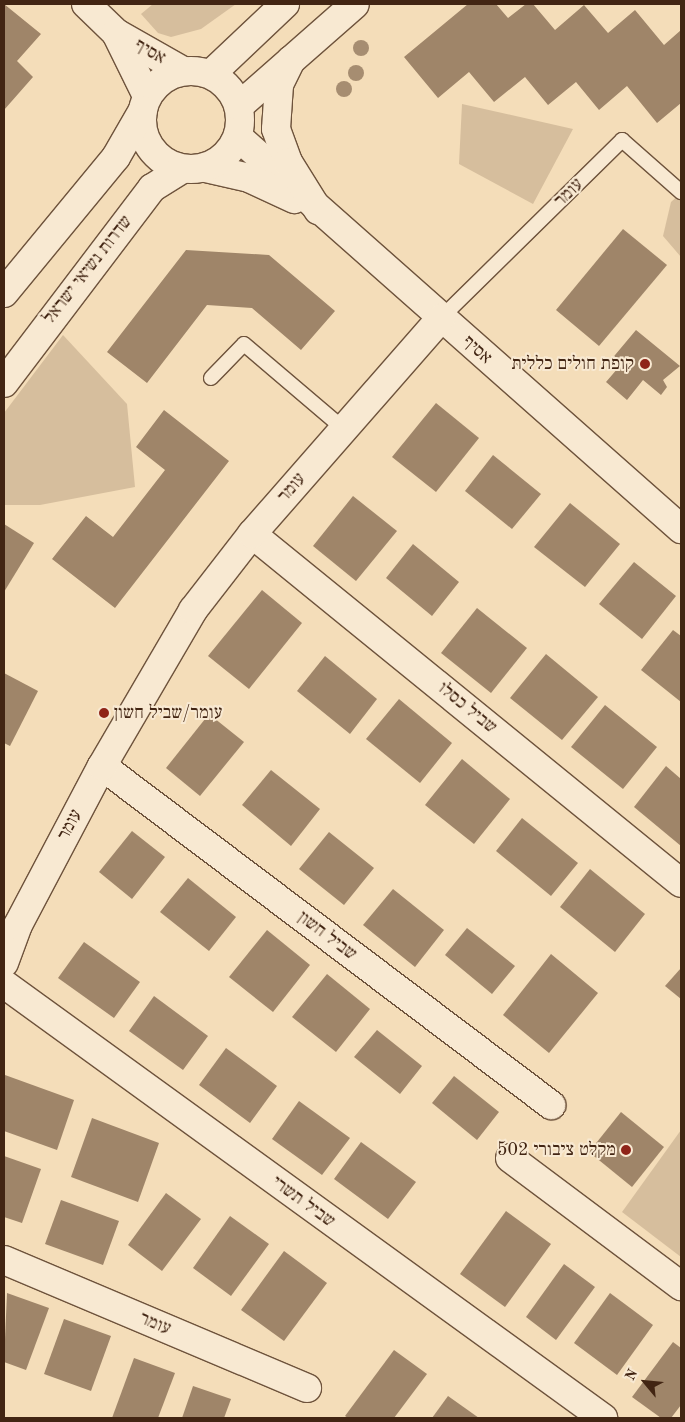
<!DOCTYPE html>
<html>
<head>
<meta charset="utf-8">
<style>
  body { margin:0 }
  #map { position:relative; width:685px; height:1422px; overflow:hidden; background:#f4ddb9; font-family:"Old Standard TT","Frank Ruhl Libre",serif }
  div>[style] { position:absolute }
  .green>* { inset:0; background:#d6be9d }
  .building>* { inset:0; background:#9f8569 }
  .roads { filter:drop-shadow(1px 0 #6e533c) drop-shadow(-1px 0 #6e533c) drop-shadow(0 1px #6e533c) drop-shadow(0 -1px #6e533c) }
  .lane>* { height:14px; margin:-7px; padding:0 7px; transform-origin:7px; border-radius:7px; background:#f8e9d2 }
  .street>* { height:28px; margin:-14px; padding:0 14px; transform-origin:14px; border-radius:14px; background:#f8e9d2 }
  .secondary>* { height:28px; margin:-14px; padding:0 14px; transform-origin:14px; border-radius:14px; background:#f8e9d2 }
  .secondary>.ring { margin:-14px; padding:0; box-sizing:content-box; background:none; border:28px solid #f8e9d2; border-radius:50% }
  .trees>* { width:16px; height:16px; margin:-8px; border-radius:50%; background:#a68d71 }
  .dots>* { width:14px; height:14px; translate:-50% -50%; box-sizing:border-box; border:2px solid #f8e9d2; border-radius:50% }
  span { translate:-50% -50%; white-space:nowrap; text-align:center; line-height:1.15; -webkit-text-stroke:4px #f8e9d2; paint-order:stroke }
  .street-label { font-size:18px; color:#422513 }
  .poi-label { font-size:18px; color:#422513 }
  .right { translate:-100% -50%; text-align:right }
  .left { translate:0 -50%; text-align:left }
  .frame { position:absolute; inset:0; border:5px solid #422513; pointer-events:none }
  .north { position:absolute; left:620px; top:1357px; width:50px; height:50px; -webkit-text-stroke:4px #f8e9d2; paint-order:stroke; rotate:298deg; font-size:14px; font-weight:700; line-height:20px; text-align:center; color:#422513 }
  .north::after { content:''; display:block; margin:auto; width:18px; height:22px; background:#422513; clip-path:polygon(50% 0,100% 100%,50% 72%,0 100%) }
</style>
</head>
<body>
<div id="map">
  <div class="green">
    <i style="clip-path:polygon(153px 4px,236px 4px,201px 29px,171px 37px,158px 33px,141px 14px)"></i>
    <i style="clip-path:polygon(462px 104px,573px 129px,533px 204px,459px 164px)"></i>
    <i style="clip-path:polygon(681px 193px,681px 257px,663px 236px,671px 202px)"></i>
    <i style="clip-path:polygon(63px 335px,127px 404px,135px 487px,40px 505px,4px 505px,4px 413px)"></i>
    <i style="clip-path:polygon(681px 1130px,681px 1257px,622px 1212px)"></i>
  </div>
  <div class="building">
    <i style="clip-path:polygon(4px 4px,41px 34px,17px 61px,33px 77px,4px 110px)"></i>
    <i style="clip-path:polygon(468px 4px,496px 4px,508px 18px,526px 4px,533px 4px,555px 30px,584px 5px,608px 33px,635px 10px,664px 45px,681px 30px,681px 103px,657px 123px,627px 86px,599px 110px,576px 82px,548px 105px,525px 77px,494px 102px,469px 72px,438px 98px,404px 57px)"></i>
    <i style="clip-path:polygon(623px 229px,667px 265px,599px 346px,556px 310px)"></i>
    <i style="clip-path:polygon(186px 250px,269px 255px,335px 311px,301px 350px,252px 308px,207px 305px,147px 383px,107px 352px)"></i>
    <i style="clip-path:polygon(636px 330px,680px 366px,663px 380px,667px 387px,661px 395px,643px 380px,627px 400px,606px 382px,618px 368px,610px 361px)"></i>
    <i style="clip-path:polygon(436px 403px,479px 438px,436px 492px,392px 457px)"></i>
    <i style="clip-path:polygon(164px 410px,229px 461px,115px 608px,52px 559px,86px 516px,113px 537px,165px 470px,136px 447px)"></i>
    <i style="clip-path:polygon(493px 455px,541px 494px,512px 529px,465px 491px)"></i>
    <i style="clip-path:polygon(353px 496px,397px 531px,356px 581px,313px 546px)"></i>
    <i style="clip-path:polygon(570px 503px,620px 544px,585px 587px,534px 547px)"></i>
    <i style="clip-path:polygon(4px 524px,34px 543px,4px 592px)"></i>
    <i style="clip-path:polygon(413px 544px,459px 582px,432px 616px,386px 578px)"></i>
    <i style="clip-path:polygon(634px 562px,676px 596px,642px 639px,599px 604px)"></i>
    <i style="clip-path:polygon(262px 590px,302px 623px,249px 689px,208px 656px)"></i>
    <i style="clip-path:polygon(477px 608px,527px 648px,491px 693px,441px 653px)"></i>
    <i style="clip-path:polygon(673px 630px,681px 636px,681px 702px,641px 670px)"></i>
    <i style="clip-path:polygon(546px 654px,598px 697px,562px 740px,510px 698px)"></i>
    <i style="clip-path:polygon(325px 656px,377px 699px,350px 734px,297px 691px)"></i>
    <i style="clip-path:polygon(4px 673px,38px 691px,10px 746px,4px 743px)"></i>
    <i style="clip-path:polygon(399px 699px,452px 743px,420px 783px,366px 739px)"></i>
    <i style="clip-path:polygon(605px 705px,657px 747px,623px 789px,571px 747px)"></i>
    <i style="clip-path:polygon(209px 714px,244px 742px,200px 796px,166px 768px)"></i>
    <i style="clip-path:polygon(462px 759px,510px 799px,474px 844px,425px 805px)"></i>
    <i style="clip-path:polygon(666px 766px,681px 779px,681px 846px,634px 807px)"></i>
    <i style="clip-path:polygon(271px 770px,320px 809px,291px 846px,242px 805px)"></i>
    <i style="clip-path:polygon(522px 818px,578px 863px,551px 896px,496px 851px)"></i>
    <i style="clip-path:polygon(132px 831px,165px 857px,132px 899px,99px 872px)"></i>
    <i style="clip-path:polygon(329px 832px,374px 868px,344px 905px,299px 869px)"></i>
    <i style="clip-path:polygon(590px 869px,645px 914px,615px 952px,560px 907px)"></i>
    <i style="clip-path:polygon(188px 878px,236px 917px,209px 951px,160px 912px)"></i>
    <i style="clip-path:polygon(393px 889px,444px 930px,415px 967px,363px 925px)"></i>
    <i style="clip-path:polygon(467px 928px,515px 966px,492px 994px,445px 955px)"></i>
    <i style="clip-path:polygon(267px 930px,310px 965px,273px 1012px,229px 977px)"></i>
    <i style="clip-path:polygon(84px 942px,140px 982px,114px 1018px,58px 978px)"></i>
    <i style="clip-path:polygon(551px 954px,598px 993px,549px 1053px,503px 1015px)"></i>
    <i style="clip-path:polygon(681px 968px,681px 999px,665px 986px)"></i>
    <i style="clip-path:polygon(327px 974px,370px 1009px,336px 1052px,292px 1017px)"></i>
    <i style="clip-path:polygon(154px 996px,208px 1036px,183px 1070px,129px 1031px)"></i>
    <i style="clip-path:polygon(377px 1030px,422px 1066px,400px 1094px,354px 1057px)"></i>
    <i style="clip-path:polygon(226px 1048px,277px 1086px,250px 1123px,199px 1085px)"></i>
    <i style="clip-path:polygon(5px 1075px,74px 1100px,57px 1150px,4px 1131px)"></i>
    <i style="clip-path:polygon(454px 1076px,499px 1112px,477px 1140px,432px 1103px)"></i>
    <i style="clip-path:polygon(299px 1101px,350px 1138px,322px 1175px,272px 1139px)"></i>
    <i style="clip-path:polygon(621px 1112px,664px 1147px,632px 1187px,589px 1152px)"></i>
    <i style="clip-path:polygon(92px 1118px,159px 1143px,138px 1202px,71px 1177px)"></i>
    <i style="clip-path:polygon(361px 1142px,416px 1182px,388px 1219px,334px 1179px)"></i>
    <i style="clip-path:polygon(4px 1156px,41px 1169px,22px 1223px,4px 1217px)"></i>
    <i style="clip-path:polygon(166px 1193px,201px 1219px,162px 1271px,128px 1245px)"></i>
    <i style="clip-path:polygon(61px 1200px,119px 1221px,103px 1265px,45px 1244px)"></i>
    <i style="clip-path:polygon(506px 1211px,551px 1244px,505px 1307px,460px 1274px)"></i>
    <i style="clip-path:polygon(230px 1216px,269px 1244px,231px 1296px,193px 1268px)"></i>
    <i style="clip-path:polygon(284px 1251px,327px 1283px,284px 1341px,241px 1310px)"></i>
    <i style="clip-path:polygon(564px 1264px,595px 1287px,556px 1340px,526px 1317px)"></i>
    <i style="clip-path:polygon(7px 1293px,49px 1308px,26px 1370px,4px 1362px)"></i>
    <i style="clip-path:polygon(610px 1293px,653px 1325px,617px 1375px,574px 1343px)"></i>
    <i style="clip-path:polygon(64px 1319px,111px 1336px,91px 1391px,44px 1374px)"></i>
    <i style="clip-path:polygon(673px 1342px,681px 1348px,681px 1405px,671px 1418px,661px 1418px,632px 1397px)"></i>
    <i style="clip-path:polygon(394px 1350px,427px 1374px,394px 1418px,348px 1418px,345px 1416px)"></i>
    <i style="clip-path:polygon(134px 1358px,175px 1373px,158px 1418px,112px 1418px)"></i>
    <i style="clip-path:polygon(193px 1386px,231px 1399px,224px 1418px,182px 1418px)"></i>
    <i style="clip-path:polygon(448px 1396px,479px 1418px,432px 1418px)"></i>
  </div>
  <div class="roads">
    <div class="lane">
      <i style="left:441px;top:318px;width:254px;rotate:-44.5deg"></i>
      <i style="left:622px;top:140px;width:79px;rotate:41.4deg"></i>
      <i style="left:211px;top:378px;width:47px;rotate:-45.9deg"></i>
      <i style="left:244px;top:344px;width:131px;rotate:40.4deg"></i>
    </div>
    <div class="street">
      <i style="left:86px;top:4px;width:42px;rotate:44deg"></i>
      <i style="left:116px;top:33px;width:77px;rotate:29.6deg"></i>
      <i style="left:116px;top:33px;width:70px;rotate:63.8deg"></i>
      <i style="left:238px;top:137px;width:592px;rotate:41.5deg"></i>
      <i style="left:206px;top:168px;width:44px;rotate:13.1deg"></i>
      <i style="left:249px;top:178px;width:50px;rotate:25deg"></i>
      <i style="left:252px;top:534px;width:553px;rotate:39.13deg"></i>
      <i style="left:102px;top:766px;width:563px;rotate:37.05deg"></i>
      <i style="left:4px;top:963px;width:40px;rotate:-69.8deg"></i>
      <i style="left:18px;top:925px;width:180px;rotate:-62.2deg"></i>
      <i style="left:102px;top:766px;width:181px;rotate:-59.7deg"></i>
      <i style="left:193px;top:610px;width:96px;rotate:-52.2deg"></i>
      <i style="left:252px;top:534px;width:287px;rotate:-48.8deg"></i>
      <i style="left:4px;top:984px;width:740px;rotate:35.92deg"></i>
      <i style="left:510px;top:1158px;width:214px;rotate:36.8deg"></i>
      <i style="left:4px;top:1260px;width:329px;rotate:22.9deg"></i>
    </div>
    <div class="secondary">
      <i style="left:291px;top:60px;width:28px;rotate:116deg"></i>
      <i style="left:279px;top:85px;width:44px;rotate:93.9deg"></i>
      <i style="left:276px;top:129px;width:35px;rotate:70deg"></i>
      <i style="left:288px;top:162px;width:57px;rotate:58deg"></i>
      <i class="ring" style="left:142px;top:71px;width:70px;height:70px"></i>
      <i style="left:211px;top:74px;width:102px;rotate:-43.4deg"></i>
      <i style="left:239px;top:106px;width:154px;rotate:-41.3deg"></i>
      <i style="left:4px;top:293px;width:176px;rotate:-50.5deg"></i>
      <i style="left:116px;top:157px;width:54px;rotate:-60.1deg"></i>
      <i style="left:4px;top:383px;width:245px;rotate:-52.8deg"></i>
      <i style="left:152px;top:188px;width:36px;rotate:-32deg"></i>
    </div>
  </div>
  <div class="trees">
    <i style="left:361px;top:48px"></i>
    <i style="left:356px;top:73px"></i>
    <i style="left:344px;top:89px"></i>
  </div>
  <div class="dots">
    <i style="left:645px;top:364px;background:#8f2418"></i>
    <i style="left:104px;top:713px;background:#8f2418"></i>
    <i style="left:626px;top:1150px;background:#8f2418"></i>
  </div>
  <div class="street-label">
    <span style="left:150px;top:52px;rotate:30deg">אסיף</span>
    <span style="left:569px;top:193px;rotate:-44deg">עומר</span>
    <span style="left:88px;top:270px;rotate:-52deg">שדרות נשיאי ישראל</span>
    <span style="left:477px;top:350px;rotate:42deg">אסיף</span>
    <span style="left:292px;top:488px;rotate:-49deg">עומר</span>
    <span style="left:467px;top:708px;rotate:39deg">שביל כסלו</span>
    <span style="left:70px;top:825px;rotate:-62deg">עומר</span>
    <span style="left:327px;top:936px;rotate:37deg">שביל חשון</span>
    <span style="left:303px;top:1202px;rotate:36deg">שביל תשרי</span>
    <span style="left:155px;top:1324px;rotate:23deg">עומר</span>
  </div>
  <div class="poi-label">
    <span class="right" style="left:634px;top:364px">קופת חולים כללית</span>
    <span class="left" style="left:114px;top:713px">עומר/שביל חשון</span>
    <span class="right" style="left:616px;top:1150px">מקלט ציבורי 502</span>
  </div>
  <div class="frame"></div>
  <div class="north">N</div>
</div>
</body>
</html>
